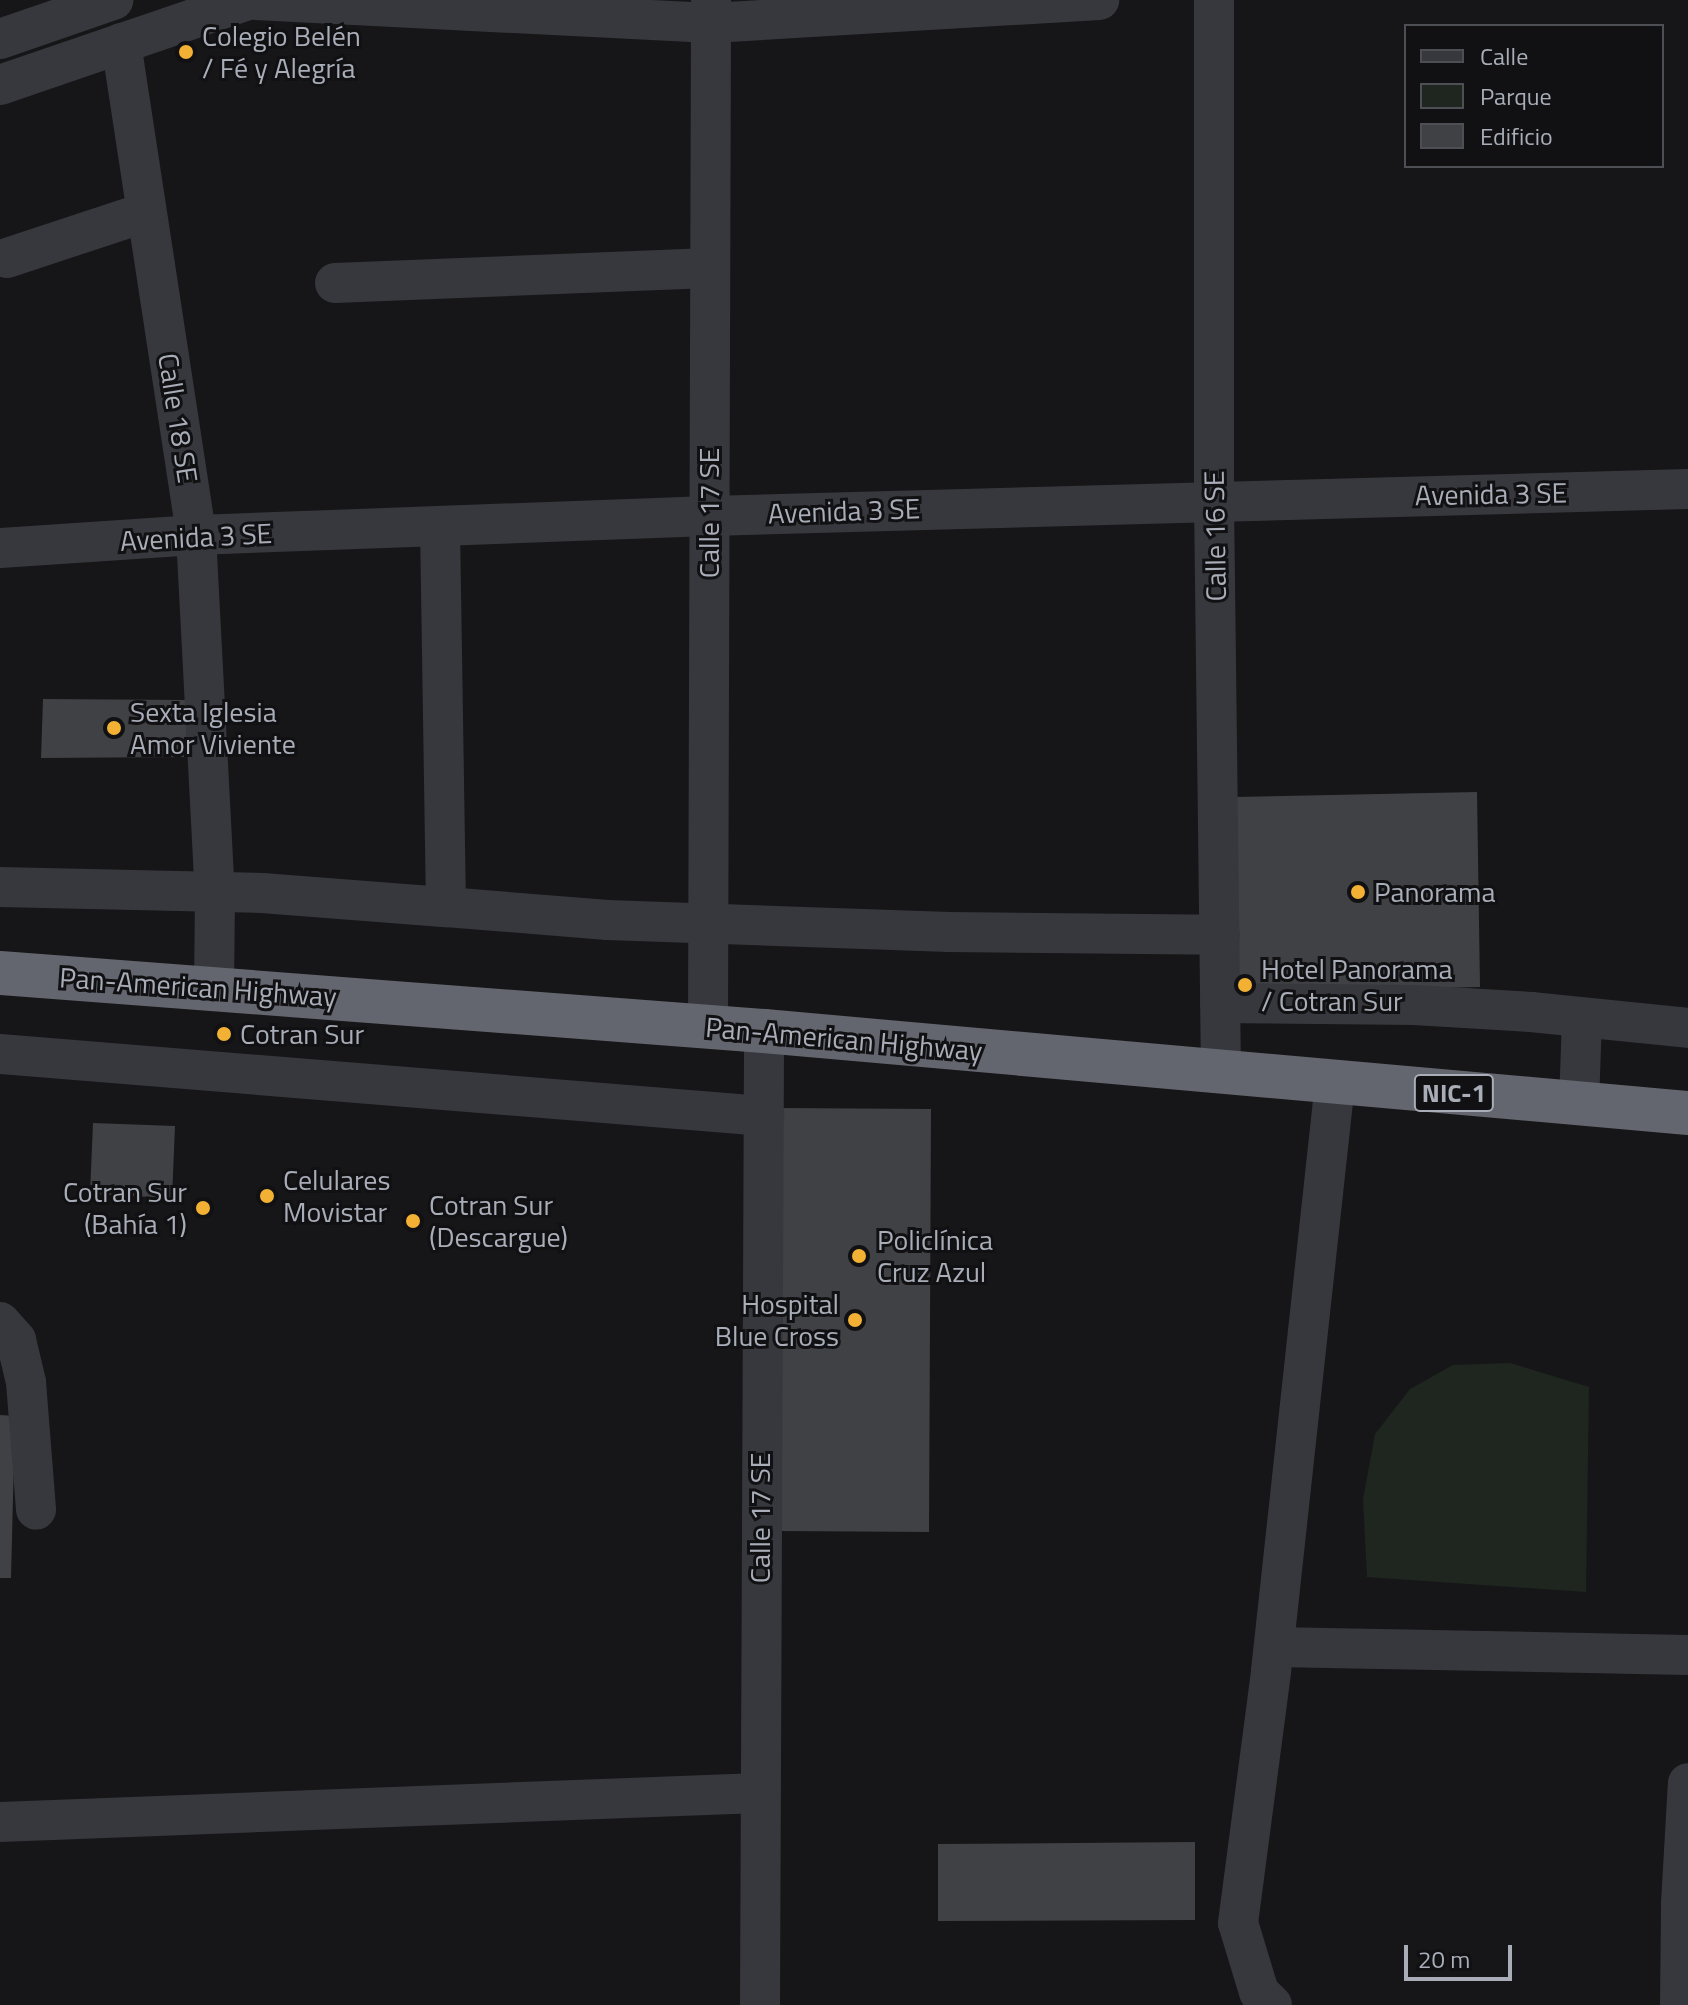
<!DOCTYPE html>
<html>
<head>
<meta charset="utf-8">
<style>
  body { margin:0 }
  #map { position:relative; width:1688px; height:2005px; overflow:hidden; background:#161618; font-family:"Titillium Web",sans-serif }
  div>[style] { position:absolute }
  .green>* { inset:0; background:#1e261f }
  .building>* { inset:0; background:#404145 }
  .minor>* { height:40px; margin:-20px; padding:0 20px; transform-origin:20px; border-radius:20px; background:#37383d }
  .highway>* { height:44px; margin:-22px; padding:0 22px; transform-origin:22px; border-radius:22px; background:#63666e }
  .dots>* { width:22px; height:22px; translate:-50% -50%; box-sizing:border-box; border:4px solid #111113; border-radius:50% }
  span { translate:-50% -50%; white-space:nowrap; text-align:center; line-height:1.15; -webkit-text-stroke:6px #111113; paint-order:stroke }
  .shield-label span { padding:2px 6px; background:#111113; border:2px solid; border-radius:6px; -webkit-text-stroke-width:0 }
  .shield-label { font-size:26px; color:#a8adb8; font-weight:700 }
  .poi-label { font-size:28px; color:#a8adb8 }
  .left { translate:0 -50%; text-align:left }
  .right { translate:-100% -50%; text-align:right }
  .street-label { font-size:28px; color:#a8adb8 }
  .legend { position:absolute; left:1404px; top:24px; width:260px; height:144px; box-sizing:border-box; background:#111113; border:2px solid #4d4f55; margin:0; padding:10px 14px; list-style:none; font-size:24px; color:#a8adb8 }
  .legend li { display:flex; align-items:center; gap:16px; height:40px }
  .legend b { width:40px; border:2px solid #4d4f55 }
  .scale { position:absolute; left:1404px; top:1945px; width:108px; height:36px; box-sizing:border-box; border:4px solid #a8adb8; border-top:0; padding-left:10px; font-size:24px; line-height:28px; white-space:nowrap; color:#a8adb8; -webkit-text-stroke:6px #111113; paint-order:stroke }
</style>
</head>
<body>
<div id="map">
  <div class="green">
    <i style="clip-path:polygon(1510px 1363px,1589px 1387px,1586px 1592px,1367px 1577px,1363px 1499px,1375px 1434px,1410px 1389px,1453px 1365px)"></i>
  </div>
  <div class="building">
    <i style="clip-path:polygon(43px 699px,185px 700px,188px 757px,41px 758px)"></i>
    <i style="clip-path:polygon(1477px 792px,1480px 987px,1239px 992px,1235px 797px)"></i>
    <i style="clip-path:polygon(781px 1108px,931px 1109px,929px 1532px,780px 1531px)"></i>
    <i style="clip-path:polygon(93px 1123px,175px 1126px,172px 1198px,90px 1194px)"></i>
    <i style="clip-path:polygon(0 1415px,15px 1416px,11px 1578px,0 1578px)"></i>
    <i style="clip-path:polygon(1195px 1842px,1195px 1920px,938px 1921px,938px 1844px)"></i>
  </div>
  <div class="minor">
    <i style="left:256px;top:0;width:456px;rotate:2.9deg"></i>
    <i style="left:711px;top:23px;width:389px;rotate:-3.4deg"></i>
    <i style="left:1214px;top:0;width:500px;rotate:90deg"></i>
    <i style="left:1214px;top:500px;width:573px;rotate:89.3deg"></i>
    <i style="left:0;top:39px;width:120px;rotate:-19deg"></i>
    <i style="left:121px;top:43px;width:498px;rotate:81.3deg"></i>
    <i style="left:196px;top:535px;width:361px;rotate:87deg"></i>
    <i style="left:215px;top:895px;width:93px;rotate:90.6deg"></i>
    <i style="left:0;top:85px;width:262px;rotate:-18.9deg"></i>
    <i style="left:7px;top:258px;width:146px;rotate:-18.3deg"></i>
    <i style="left:335px;top:283px;width:375px;rotate:-2.3deg"></i>
    <i style="left:440px;top:526px;width:381px;rotate:89.1deg"></i>
    <i style="left:446px;top:907px;width:162px;rotate:4.6deg"></i>
    <i style="left:607px;top:920px;width:343px;rotate:2deg"></i>
    <i style="left:950px;top:932px;width:270px;rotate:0.6deg"></i>
    <i style="left:0;top:548px;width:196px;rotate:-3.8deg"></i>
    <i style="left:196px;top:535px;width:513px;rotate:-2.12deg"></i>
    <i style="left:709px;top:516px;width:979px;rotate:-1.58deg"></i>
    <i style="left:0;top:887px;width:262px;rotate:1.3deg"></i>
    <i style="left:262px;top:893px;width:185px;rotate:4.4deg"></i>
    <i style="left:1220px;top:1003px;width:194px;rotate:0.6deg"></i>
    <i style="left:1414px;top:1005px;width:117px;rotate:3.4deg"></i>
    <i style="left:1531px;top:1012px;width:158px;rotate:5.8deg"></i>
    <i style="left:708px;top:1027px;width:1027px;rotate:-89.83deg"></i>
    <i style="left:0;top:1054px;width:767px;rotate:4.64deg"></i>
    <i style="left:1579px;top:1104px;width:85px;rotate:-88deg"></i>
    <i style="left:0;top:1322px;width:24px;rotate:48deg"></i>
    <i style="left:16px;top:1340px;width:43px;rotate:76.6deg"></i>
    <i style="left:26px;top:1382px;width:128px;rotate:85.5deg"></i>
    <i style="left:1274px;top:1647px;width:414px;rotate:1.1deg"></i>
    <i style="left:0;top:1822px;width:760px;rotate:-2.19deg"></i>
    <i style="left:760px;top:2005px;width:974px;rotate:-89.76deg"></i>
    <i style="left:1272px;top:2005px;width:18px;rotate:-135deg"></i>
    <i style="left:1259px;top:1992px;width:72px;rotate:-106.9deg"></i>
    <i style="left:1238px;top:1923px;width:254px;rotate:-82.5deg"></i>
    <i style="left:1271px;top:1671px;width:591px;rotate:-83.79deg"></i>
    <i style="left:1680px;top:2005px;width:102px;rotate:-89.4deg"></i>
    <i style="left:1681px;top:1903px;width:120px;rotate:-86.7deg"></i>
  </div>
  <div class="highway">
    <i style="left:0;top:973px;width:766px;rotate:4.34deg"></i>
    <i style="left:764px;top:1031px;width:928px;rotate:5.07deg"></i>
  </div>
  <div class="dots">
    <i style="left:186px;top:52px;background:#f2b134"></i>
    <i style="left:114px;top:728px;background:#f2b134"></i>
    <i style="left:1358px;top:892px;background:#f2b134"></i>
    <i style="left:1245px;top:985px;background:#f2b134"></i>
    <i style="left:224px;top:1034px;background:#f2b134"></i>
    <i style="left:267px;top:1196px;background:#f2b134"></i>
    <i style="left:203px;top:1208px;background:#f2b134"></i>
    <i style="left:413px;top:1221px;background:#f2b134"></i>
    <i style="left:859px;top:1256px;background:#f2b134"></i>
    <i style="left:855px;top:1320px;background:#f2b134"></i>
  </div>
  <div class="shield-label">
    <span style="left:1454px;top:1093px">NIC-1</span>
  </div>
  <div class="poi-label">
    <span class="left" style="left:202px;top:52px">Colegio Belén<br>/ Fé y Alegría</span>
    <span class="left" style="left:130px;top:728px">Sexta Iglesia<br>Amor Viviente</span>
    <span class="left" style="left:1374px;top:892px">Panorama</span>
    <span class="left" style="left:1261px;top:985px">Hotel Panorama<br>/ Cotran Sur</span>
    <span class="left" style="left:240px;top:1034px">Cotran Sur</span>
    <span class="left" style="left:283px;top:1196px">Celulares<br>Movistar</span>
    <span class="right" style="left:187px;top:1208px">Cotran Sur<br>(Bahía 1)</span>
    <span class="left" style="left:429px;top:1221px">Cotran Sur<br>(Descargue)</span>
    <span class="left" style="left:877px;top:1256px">Policlínica<br>Cruz Azul</span>
    <span class="right" style="left:839px;top:1320px">Hospital<br>Blue Cross</span>
  </div>
  <div class="street-label">
    <span style="left:178px;top:418px;rotate:81deg">Calle 18 SE</span>
    <span style="left:1491px;top:494px;rotate:-1deg">Avenida 3 SE</span>
    <span style="left:844px;top:511px;rotate:-2deg">Avenida 3 SE</span>
    <span style="left:709px;top:513px;rotate:-90deg">Calle 17 SE</span>
    <span style="left:1215px;top:536px;rotate:-91deg">Calle 16 SE</span>
    <span style="left:196px;top:537px;rotate:-3deg">Avenida 3 SE</span>
    <span style="left:198px;top:987px;rotate:4deg">Pan-American Highway</span>
    <span style="left:844px;top:1039px;rotate:5deg">Pan-American Highway</span>
    <span style="left:760px;top:1518px;rotate:-90deg">Calle 17 SE</span>
  </div>
  <ul class="legend">
  <li><b style="height:10px;background:#37383d"></b>Calle</li>
  <li><b style="height:22px;background:#1e261f"></b>Parque</li>
  <li><b style="height:22px;background:#404145"></b>Edificio</li>
  </ul>
  <div class="scale">20 m</div>
</div>
</body>
</html>
